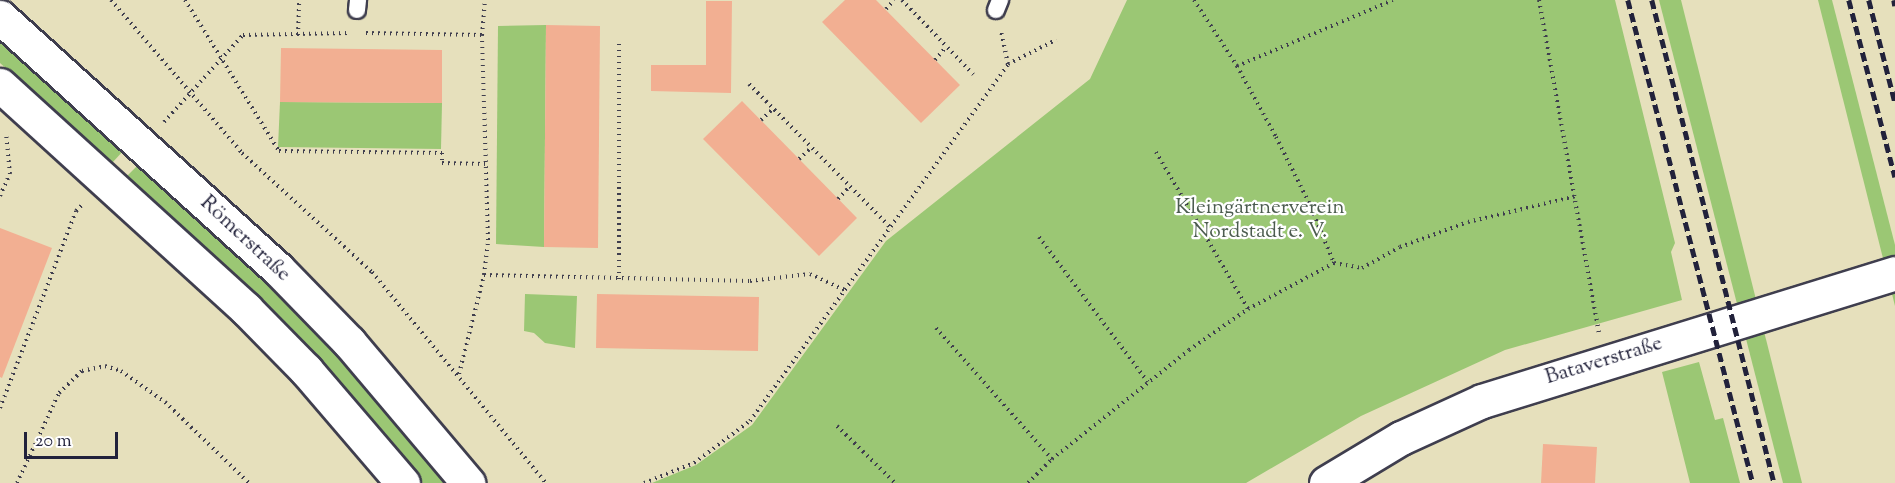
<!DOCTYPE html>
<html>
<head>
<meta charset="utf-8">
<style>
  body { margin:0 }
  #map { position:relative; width:1895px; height:483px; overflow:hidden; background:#e6e0bc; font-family:"Sorts Mill Goudy",serif }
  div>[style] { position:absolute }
  .green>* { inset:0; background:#9bc774 }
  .building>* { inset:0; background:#f2af92 }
  .path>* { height:4px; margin-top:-2px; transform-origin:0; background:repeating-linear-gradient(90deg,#3f3e4e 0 1.5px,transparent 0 6px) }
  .roads { filter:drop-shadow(2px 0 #3f3e4e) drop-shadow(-2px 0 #3f3e4e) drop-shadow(0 2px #3f3e4e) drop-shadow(0 -2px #3f3e4e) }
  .lane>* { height:16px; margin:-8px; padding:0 8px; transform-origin:8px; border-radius:8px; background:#fff }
  .secondary>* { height:33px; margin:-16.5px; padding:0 16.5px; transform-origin:16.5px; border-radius:16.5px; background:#fff }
  .rail>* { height:4.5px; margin-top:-2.25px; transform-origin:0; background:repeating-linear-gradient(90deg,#22223b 0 9px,transparent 0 13.5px) }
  span { translate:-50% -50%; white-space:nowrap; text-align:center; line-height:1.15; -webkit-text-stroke:4.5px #fff; paint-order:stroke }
  .park-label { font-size:21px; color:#4c5c4f }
  .street-label { font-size:21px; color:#22223b }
  .scale { position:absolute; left:24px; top:432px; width:94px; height:27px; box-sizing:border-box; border:3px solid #22223b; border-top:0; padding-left:8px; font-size:18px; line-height:21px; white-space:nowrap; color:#22223b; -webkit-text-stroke:4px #fff; paint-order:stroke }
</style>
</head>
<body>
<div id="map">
  <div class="green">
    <i style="clip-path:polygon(1127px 0,1615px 0,1675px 243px,1671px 252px,1682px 300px,1505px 350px,1361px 416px,1246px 483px,652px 483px,696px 465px,752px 425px,886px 241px,1090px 79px)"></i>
    <i style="clip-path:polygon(1659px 0,1681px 0,1802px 483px,1783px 483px)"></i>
    <i style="clip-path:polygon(1818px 0,1832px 0,1895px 245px,1895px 306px)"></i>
    <i style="clip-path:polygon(546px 25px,544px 247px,496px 244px,498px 26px)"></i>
    <i style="clip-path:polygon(0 39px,124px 150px,112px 163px,0 63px)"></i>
    <i style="clip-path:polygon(280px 102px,442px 103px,441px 149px,278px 147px)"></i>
    <i style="clip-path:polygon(140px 163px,251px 265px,359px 376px,447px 483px,423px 483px,327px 368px,254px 293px,127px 176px)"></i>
    <i style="clip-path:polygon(525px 294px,577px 296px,575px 348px,545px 343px,534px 333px,524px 331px)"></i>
    <i style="clip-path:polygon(1699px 362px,1715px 420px,1723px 418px,1740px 483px,1690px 483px,1662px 372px)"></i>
  </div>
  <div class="building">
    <i style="clip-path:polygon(845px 0,876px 0,960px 85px,921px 123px,822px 22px)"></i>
    <i style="clip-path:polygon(706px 1px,732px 1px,731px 93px,651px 91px,651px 65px,706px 65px)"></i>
    <i style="clip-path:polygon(546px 25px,600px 26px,598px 248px,544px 247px)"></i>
    <i style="clip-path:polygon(281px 48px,442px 50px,442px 103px,280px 102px)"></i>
    <i style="clip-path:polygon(742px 101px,857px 218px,819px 256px,703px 139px)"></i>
    <i style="clip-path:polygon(0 228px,52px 248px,2px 378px,0 377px)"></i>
    <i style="clip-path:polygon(597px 294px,759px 297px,758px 351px,596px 348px)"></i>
    <i style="clip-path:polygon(1543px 444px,1597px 447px,1595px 483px,1541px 483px)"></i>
  </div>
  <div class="path">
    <i style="left:111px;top:0;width:201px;rotate:49.4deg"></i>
    <i style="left:242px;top:153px;width:176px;rotate:42.5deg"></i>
    <i style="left:372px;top:272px;width:273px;rotate:50.5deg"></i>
    <i style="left:185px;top:0;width:178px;rotate:58.1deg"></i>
    <i style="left:279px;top:151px;width:163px;rotate:0.7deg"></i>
    <i style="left:442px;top:153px;width:10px;rotate:90deg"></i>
    <i style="left:442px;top:163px;width:43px;rotate:1.3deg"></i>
    <i style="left:902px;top:0;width:103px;rotate:46.2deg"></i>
    <i style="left:1194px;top:0;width:79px;rotate:56.9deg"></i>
    <i style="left:1237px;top:66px;width:81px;rotate:61.2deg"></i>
    <i style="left:1276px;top:137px;width:74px;rotate:63.4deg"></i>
    <i style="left:1309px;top:203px;width:65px;rotate:67.4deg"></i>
    <i style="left:1539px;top:0;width:338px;rotate:79.8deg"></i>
    <i style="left:886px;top:9px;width:12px;rotate:-48deg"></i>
    <i style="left:366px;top:33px;width:116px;rotate:1deg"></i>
    <i style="left:298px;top:35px;width:35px;rotate:-88deg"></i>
    <i style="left:935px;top:60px;width:17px;rotate:-50deg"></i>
    <i style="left:1008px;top:64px;width:54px;rotate:-26.6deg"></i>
    <i style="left:1237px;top:66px;width:169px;rotate:-22.9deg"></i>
    <i style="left:749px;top:84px;width:204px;rotate:45.4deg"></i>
    <i style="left:761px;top:120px;width:16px;rotate:-43deg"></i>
    <i style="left:164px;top:122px;width:118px;rotate:-47.8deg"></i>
    <i style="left:243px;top:35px;width:106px;rotate:-1.1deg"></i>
    <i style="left:1156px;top:152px;width:182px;rotate:59.6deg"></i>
    <i style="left:799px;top:159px;width:16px;rotate:-43deg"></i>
    <i style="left:0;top:196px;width:24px;rotate:-66deg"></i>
    <i style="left:10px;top:174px;width:40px;rotate:-95.7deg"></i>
    <i style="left:838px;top:199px;width:18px;rotate:-47deg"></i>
    <i style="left:1039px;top:237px;width:181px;rotate:53.1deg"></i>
    <i style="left:484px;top:275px;width:266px;rotate:1.3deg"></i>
    <i style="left:750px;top:281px;width:60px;rotate:-6.7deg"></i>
    <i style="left:810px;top:274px;width:41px;rotate:24.7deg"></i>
    <i style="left:619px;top:279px;width:235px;rotate:-90deg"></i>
    <i style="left:936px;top:328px;width:175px;rotate:48.5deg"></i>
    <i style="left:459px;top:374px;width:102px;rotate:-75.8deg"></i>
    <i style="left:484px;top:275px;width:35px;rotate:-83deg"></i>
    <i style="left:488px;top:240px;width:205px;rotate:-91.7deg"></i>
    <i style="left:482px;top:35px;width:35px;rotate:-85deg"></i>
    <i style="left:0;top:408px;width:211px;rotate:-68.9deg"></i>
    <i style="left:76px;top:211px;width:10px;rotate:-45deg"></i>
    <i style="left:837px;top:426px;width:81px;rotate:44.5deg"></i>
    <i style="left:17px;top:483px;width:99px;rotate:-65deg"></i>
    <i style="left:59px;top:393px;width:32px;rotate:-44deg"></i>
    <i style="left:82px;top:371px;width:24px;rotate:-12deg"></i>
    <i style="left:105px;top:366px;width:17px;rotate:17deg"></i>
    <i style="left:121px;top:371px;width:54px;rotate:35.2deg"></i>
    <i style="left:165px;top:402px;width:117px;rotate:44deg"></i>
    <i style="left:644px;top:483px;width:54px;rotate:-21.8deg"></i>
    <i style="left:694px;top:463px;width:70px;rotate:-36.9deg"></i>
    <i style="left:750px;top:421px;width:440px;rotate:-54.1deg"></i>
    <i style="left:1008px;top:64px;width:33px;rotate:-102deg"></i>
    <i style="left:1028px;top:483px;width:34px;rotate:-45deg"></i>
    <i style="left:1052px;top:459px;width:175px;rotate:-38.5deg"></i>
    <i style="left:1189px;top:350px;width:72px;rotate:-34.8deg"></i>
    <i style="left:1248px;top:309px;width:98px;rotate:-28.1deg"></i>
    <i style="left:1334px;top:263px;width:28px;rotate:10deg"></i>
    <i style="left:1362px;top:268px;width:43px;rotate:-28.9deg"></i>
    <i style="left:1400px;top:247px;width:72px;rotate:-20.2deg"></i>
    <i style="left:1468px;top:222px;width:111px;rotate:-13.5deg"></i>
  </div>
  <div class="roads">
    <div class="lane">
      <i style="left:357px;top:10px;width:10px;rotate:-84deg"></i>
      <i style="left:996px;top:10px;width:11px;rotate:-68deg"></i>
    </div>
    <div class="secondary">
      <i style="left:0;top:17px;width:375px;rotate:42.2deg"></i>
      <i style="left:278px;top:269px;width:102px;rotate:45.8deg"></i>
      <i style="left:349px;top:342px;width:185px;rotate:49.8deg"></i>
      <i style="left:0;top:85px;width:333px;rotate:42.3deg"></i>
      <i style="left:246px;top:309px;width:86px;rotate:45.5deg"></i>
      <i style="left:306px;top:370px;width:149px;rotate:49.4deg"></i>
      <i style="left:1326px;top:483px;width:87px;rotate:-31deg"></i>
      <i style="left:1401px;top:438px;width:89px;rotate:-24.6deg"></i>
      <i style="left:1482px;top:401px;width:432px;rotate:-17.2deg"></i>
    </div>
  </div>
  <div class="rail">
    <i style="left:1628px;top:0;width:499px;rotate:75.5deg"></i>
    <i style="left:1652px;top:0;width:498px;rotate:75.8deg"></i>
    <i style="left:1849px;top:0;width:183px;rotate:75.4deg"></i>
    <i style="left:1869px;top:0;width:105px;rotate:75.7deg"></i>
    <i style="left:1894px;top:0;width:6px;rotate:81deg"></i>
  </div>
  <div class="park-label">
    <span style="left:1260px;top:220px">Kleingärtnerverein<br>Nordstadt e. V.</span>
  </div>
  <div class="street-label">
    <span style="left:245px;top:239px;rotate:43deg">Römerstraße</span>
    <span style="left:1604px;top:361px;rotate:-17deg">Bataverstraße</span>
  </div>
  <div class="scale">20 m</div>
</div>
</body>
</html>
